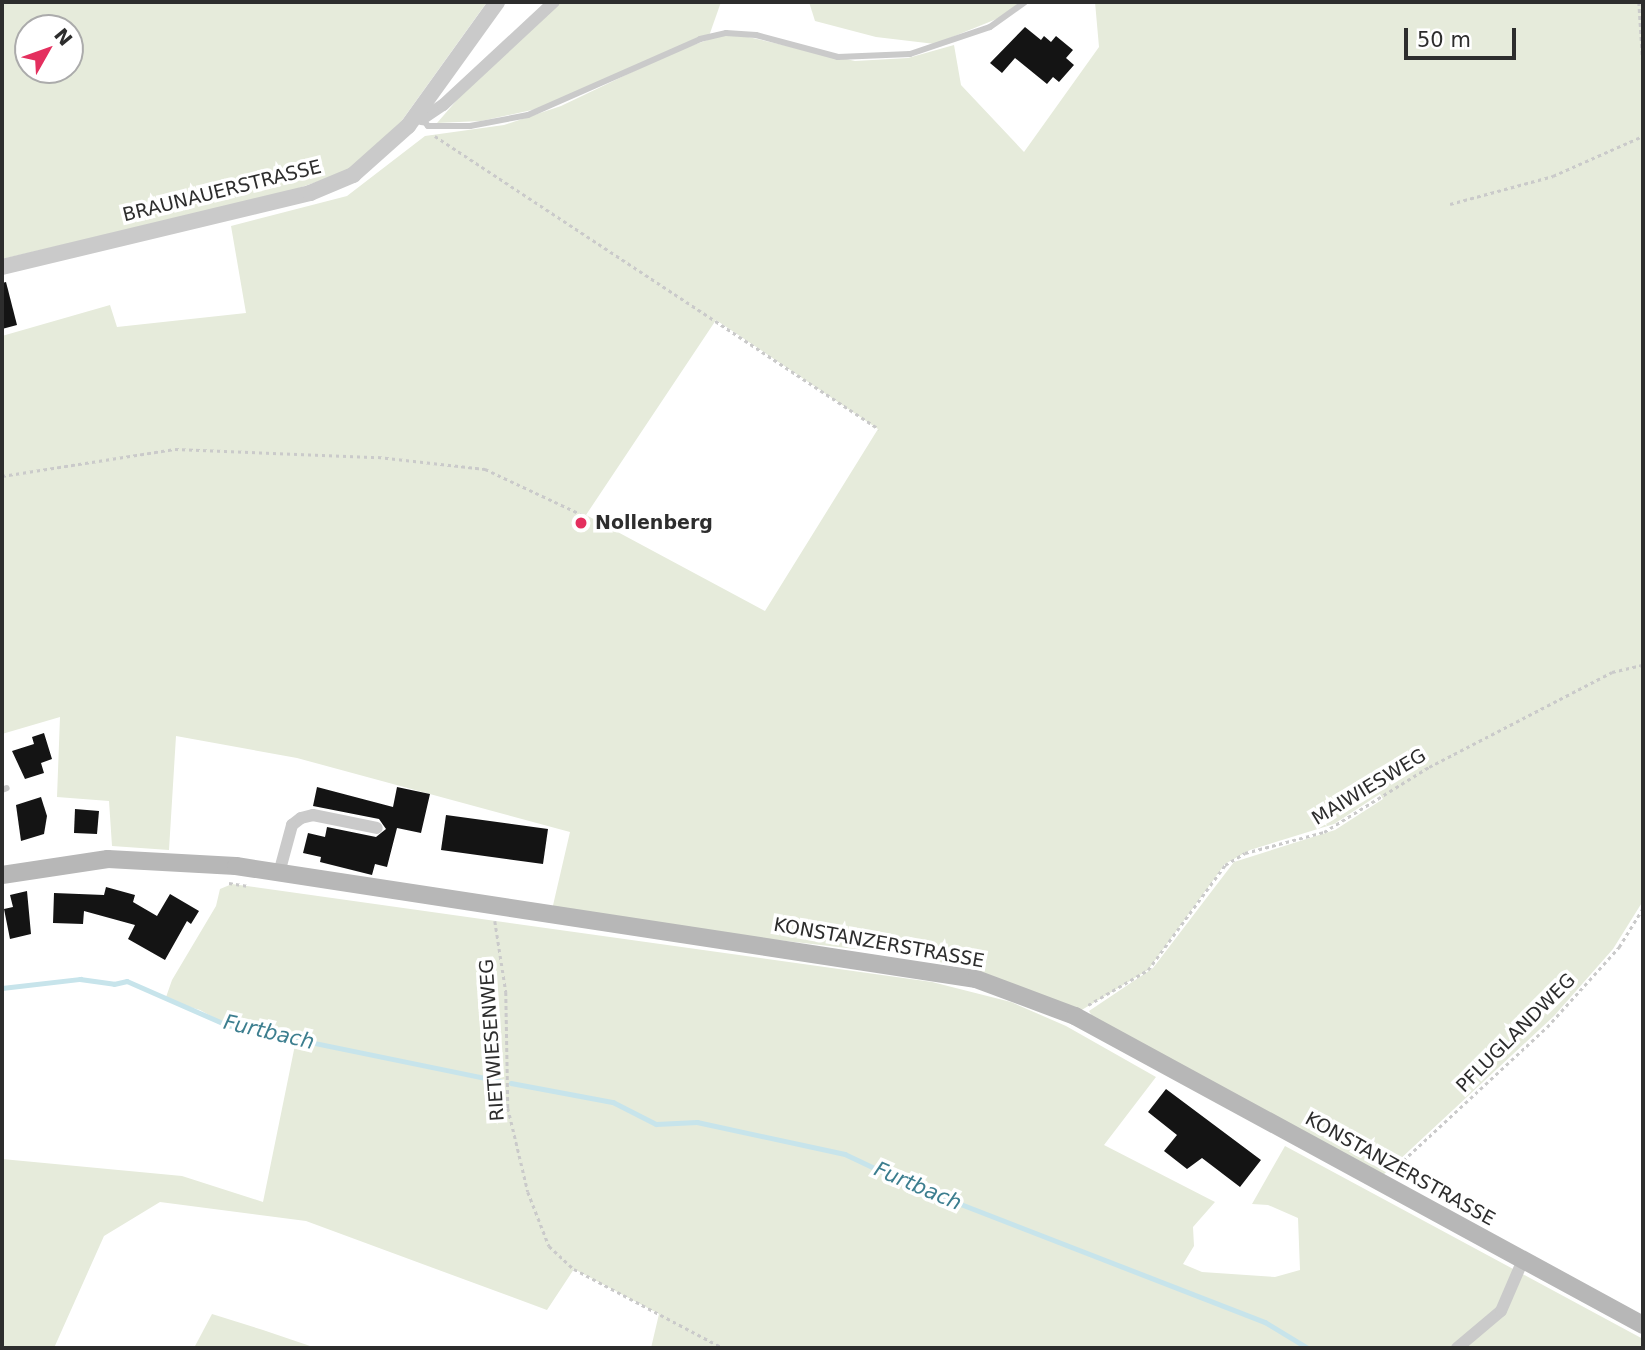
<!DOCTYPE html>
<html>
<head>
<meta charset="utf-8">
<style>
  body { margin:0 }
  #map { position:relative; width:1645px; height:1350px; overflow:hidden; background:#fff; font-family:"DejaVu Sans",sans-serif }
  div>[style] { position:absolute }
  .green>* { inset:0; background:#e6ebdb }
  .stream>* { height:4.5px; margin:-2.25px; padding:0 2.25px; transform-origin:2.25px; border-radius:2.25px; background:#c7e4eb }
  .building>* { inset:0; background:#141414 }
  .path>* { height:2.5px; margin-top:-1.25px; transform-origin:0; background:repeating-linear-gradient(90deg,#cacaca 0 3.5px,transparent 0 7px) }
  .service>* { height:6px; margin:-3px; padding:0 3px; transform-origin:3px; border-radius:3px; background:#cacaca }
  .minor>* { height:12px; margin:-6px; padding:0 6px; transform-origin:6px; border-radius:6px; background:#cacaca }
  .tertiary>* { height:16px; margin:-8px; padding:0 8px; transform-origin:8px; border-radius:8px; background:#cacaca }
  .secondary>* { height:18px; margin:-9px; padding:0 9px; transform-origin:9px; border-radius:9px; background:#b7b7b7 }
  .dots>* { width:19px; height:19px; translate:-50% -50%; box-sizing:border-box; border:4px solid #fff; border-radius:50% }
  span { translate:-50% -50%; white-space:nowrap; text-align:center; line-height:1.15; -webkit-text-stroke:7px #fff; paint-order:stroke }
  .street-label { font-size:19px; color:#2d2d2d }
  .poi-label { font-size:19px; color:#2d2d2d; font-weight:700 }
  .left { translate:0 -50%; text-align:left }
  .water-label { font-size:21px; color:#3c7e8f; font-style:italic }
  .frame { position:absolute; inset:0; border:4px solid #2d2d2d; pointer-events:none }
  .north { position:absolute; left:14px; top:14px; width:70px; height:70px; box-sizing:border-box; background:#fff; border:2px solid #ababab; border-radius:50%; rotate:50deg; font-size:19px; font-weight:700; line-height:28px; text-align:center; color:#2d2d2d }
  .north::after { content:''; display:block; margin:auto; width:24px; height:32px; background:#e42f5e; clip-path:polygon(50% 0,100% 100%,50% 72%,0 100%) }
  .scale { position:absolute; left:1404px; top:28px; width:112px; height:32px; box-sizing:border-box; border:4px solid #2d2d2d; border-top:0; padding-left:9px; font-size:21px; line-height:24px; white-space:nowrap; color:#2d2d2d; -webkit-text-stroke:5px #fff; paint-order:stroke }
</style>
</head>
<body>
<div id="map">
  <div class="green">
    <i style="clip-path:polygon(evenodd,2px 2px,487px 2px,390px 137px,346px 172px,281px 194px,2px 259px,2px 2px,28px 28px,70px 28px,70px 70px,28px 70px,28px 28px)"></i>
    <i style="clip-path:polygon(561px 2px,721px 2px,709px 36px,541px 108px,481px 121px,437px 123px,463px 93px)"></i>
    <i style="clip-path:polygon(809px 2px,1020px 2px,999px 18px,935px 44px,876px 37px,815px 21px)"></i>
    <i style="clip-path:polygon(evenodd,1095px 2px,1643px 2px,1643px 901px,1613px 949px,1554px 1016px,1382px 1176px,1093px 1018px,1089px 1011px,1153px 968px,1234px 862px,1335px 830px,1383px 799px,1380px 794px,1334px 824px,1250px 850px,1225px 864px,1148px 970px,1080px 1011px,974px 969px,899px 954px,551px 914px,570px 832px,297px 758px,176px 736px,169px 850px,112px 846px,109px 801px,57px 797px,60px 717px,2px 734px,2px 336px,110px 305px,117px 327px,246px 313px,231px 226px,347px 196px,425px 136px,504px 125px,561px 106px,676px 51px,722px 35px,748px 37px,855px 61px,908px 58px,954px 45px,961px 85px,1024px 152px,1099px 47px,1095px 2px,716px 320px,878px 429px,765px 611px,586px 515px,716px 320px)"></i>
    <i style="clip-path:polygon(232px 884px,932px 982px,1011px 1002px,1066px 1026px,1156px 1077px,1104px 1145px,1215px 1202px,1193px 1227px,1194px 1246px,1183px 1264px,1202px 1272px,1275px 1277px,1300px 1270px,1298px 1218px,1268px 1205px,1252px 1204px,1285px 1146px,1643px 1339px,1643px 1348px,651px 1348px,659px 1314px,574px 1269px,547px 1310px,306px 1221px,160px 1202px,104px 1236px,54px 1348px,2px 1348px,2px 1159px,182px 1176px,263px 1202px,296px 1040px,227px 1025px,200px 1010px,165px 1000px,172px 980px,216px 906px,220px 889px)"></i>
    <i style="clip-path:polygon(212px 1314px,263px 1330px,316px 1348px,194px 1348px)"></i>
  </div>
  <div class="stream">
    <i style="left:2px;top:988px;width:79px;rotate:-6.6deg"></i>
    <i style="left:80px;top:979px;width:34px;rotate:8deg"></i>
    <i style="left:114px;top:984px;width:13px;rotate:-13deg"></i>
    <i style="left:127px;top:981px;width:109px;rotate:23.7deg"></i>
    <i style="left:227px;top:1025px;width:280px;rotate:11.6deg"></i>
    <i style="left:511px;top:1083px;width:104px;rotate:10.6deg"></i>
    <i style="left:613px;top:1102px;width:48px;rotate:27.1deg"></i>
    <i style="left:656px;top:1124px;width:41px;rotate:-2.8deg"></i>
    <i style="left:697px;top:1122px;width:151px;rotate:12.2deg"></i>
    <i style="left:845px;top:1154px;width:65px;rotate:25.4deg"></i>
    <i style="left:904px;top:1182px;width:387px;rotate:21.2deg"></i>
    <i style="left:1265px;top:1322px;width:50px;rotate:31.2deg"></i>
  </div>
  <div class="building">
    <i style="clip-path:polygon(1025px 27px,1041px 40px,1044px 36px,1051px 42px,1056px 36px,1073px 50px,1066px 58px,1074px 65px,1059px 82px,1053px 77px,1047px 84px,1015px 58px,1002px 73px,990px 63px)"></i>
    <i style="clip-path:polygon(6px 282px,17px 325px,2px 329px,2px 283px)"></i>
    <i style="clip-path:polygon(44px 733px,52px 759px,41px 763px,44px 773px,25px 779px,12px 751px,34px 744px,32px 737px)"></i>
    <i style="clip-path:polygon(317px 787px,393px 807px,397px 787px,430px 794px,421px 833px,397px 828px,387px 867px,375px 864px,372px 875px,320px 862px,321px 857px,303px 853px,308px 833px,325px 837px,327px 827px,376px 837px,386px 829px,379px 819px,313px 806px)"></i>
    <i style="clip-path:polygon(41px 797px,47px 816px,44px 834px,21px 841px,16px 805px)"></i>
    <i style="clip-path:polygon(75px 809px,99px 811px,97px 834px,74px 833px)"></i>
    <i style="clip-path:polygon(446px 815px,548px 829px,543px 864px,441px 850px)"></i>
    <i style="clip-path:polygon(106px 887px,135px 895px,133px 902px,157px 916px,170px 894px,199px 911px,191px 924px,187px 921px,165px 960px,128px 939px,135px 925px,84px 911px,83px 924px,53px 923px,54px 893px,104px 895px)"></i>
    <i style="clip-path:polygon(27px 891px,31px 934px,10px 939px,4px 909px,13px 907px,10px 895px)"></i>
    <i style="clip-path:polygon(1166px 1089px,1261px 1160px,1240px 1187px,1202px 1158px,1187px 1169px,1164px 1151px,1177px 1135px,1148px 1112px)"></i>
  </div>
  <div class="path">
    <i style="left:1639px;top:2px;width:62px;rotate:86.3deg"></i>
    <i style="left:435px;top:136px;width:532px;rotate:33.42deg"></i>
    <i style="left:1450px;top:204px;width:107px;rotate:-15.2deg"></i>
    <i style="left:1553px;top:176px;width:98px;rotate:-24deg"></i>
    <i style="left:2px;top:476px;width:175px;rotate:-8.9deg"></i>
    <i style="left:175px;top:449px;width:203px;rotate:2.3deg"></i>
    <i style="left:378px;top:457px;width:108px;rotate:6.4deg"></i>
    <i style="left:485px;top:469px;width:110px;rotate:25.2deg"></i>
    <i style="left:229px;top:883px;width:18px;rotate:9deg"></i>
    <i style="left:495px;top:921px;width:72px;rotate:81.2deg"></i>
    <i style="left:506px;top:992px;width:116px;rotate:89deg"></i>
    <i style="left:508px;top:1108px;width:86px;rotate:76.6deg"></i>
    <i style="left:528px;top:1192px;width:58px;rotate:68.7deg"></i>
    <i style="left:549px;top:1246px;width:34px;rotate:43deg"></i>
    <i style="left:574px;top:1269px;width:169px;rotate:27.9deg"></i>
    <i style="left:1088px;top:1005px;width:69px;rotate:-30.3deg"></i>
    <i style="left:1148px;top:970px;width:130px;rotate:-53.7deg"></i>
    <i style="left:1225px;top:865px;width:23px;rotate:-31deg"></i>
    <i style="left:1245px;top:853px;width:82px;rotate:-14.9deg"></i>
    <i style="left:1324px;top:832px;width:123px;rotate:-31.8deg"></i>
    <i style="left:1429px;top:767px;width:206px;rotate:-27.4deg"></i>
    <i style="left:1612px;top:672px;width:32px;rotate:-13deg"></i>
    <i style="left:1393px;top:1170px;width:210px;rotate:-42.9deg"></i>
    <i style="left:1547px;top:1027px;width:108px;rotate:-48deg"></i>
    <i style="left:1619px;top:947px;width:46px;rotate:-58.4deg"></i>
  </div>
  <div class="service">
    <i style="left:422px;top:119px;width:9px;rotate:49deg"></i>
    <i style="left:428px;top:126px;width:42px"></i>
    <i style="left:470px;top:126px;width:59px;rotate:-10.7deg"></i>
    <i style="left:528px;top:115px;width:188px;rotate:-23.8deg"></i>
    <i style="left:700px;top:39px;width:27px;rotate:-13deg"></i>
    <i style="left:726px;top:33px;width:30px;rotate:4deg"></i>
    <i style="left:756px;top:35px;width:85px;rotate:15deg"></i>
    <i style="left:838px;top:57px;width:72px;rotate:-2.4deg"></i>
    <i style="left:910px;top:54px;width:84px;rotate:-18.6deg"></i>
    <i style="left:990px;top:27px;width:43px;rotate:-35.5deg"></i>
    <i style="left:2px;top:790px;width:5px;rotate:-22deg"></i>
  </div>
  <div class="minor">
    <i style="left:416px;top:116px;width:7px;rotate:27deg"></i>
    <i style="left:422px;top:119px;width:25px;rotate:-34deg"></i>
    <i style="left:443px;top:105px;width:151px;rotate:-42.9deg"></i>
    <i style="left:279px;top:873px;width:50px;rotate:-74.8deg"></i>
    <i style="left:292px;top:825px;width:11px;rotate:-38deg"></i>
    <i style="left:301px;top:818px;width:12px;rotate:-14deg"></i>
    <i style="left:313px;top:815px;width:65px;rotate:11.5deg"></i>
    <i style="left:1457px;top:1348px;width:57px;rotate:-40.1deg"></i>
    <i style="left:1501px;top:1311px;width:56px;rotate:-66.7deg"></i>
  </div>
  <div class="tertiary">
    <i style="left:2px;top:267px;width:317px;rotate:-13.5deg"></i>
    <i style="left:310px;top:193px;width:47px;rotate:-22.7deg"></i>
    <i style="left:353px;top:175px;width:74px;rotate:-41.7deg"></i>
    <i style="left:408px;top:126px;width:153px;rotate:-54.3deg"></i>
  </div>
  <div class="secondary">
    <i style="left:2px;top:875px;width:107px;rotate:-8.6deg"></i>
    <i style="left:108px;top:859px;width:128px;rotate:3.1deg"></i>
    <i style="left:236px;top:866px;width:749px;rotate:8.68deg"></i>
    <i style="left:976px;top:979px;width:106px;rotate:20.5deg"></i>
    <i style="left:1075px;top:1016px;width:647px;rotate:28.55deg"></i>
  </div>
  <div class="dots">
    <i style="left:581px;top:523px;background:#e42f5e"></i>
  </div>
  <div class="street-label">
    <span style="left:222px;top:191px;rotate:-14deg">BRAUNAUERSTRASSE</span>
    <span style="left:1369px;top:787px;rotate:-31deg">MAIWIESWEG</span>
    <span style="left:879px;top:943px;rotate:10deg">KONSTANZERSTRASSE</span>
    <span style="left:1516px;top:1033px;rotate:-45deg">PFLUGLANDWEG</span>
    <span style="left:492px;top:1040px;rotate:-94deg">RIETWIESENWEG</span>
    <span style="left:1400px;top:1169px;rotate:29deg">KONSTANZERSTRASSE</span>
  </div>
  <div class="poi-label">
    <span class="left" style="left:595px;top:523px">Nollenberg</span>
  </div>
  <div class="water-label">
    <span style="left:269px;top:1032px;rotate:13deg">Furtbach</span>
    <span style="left:918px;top:1186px;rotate:23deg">Furtbach</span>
  </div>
  <div class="frame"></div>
  <div class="north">N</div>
  <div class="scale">50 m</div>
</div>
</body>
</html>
